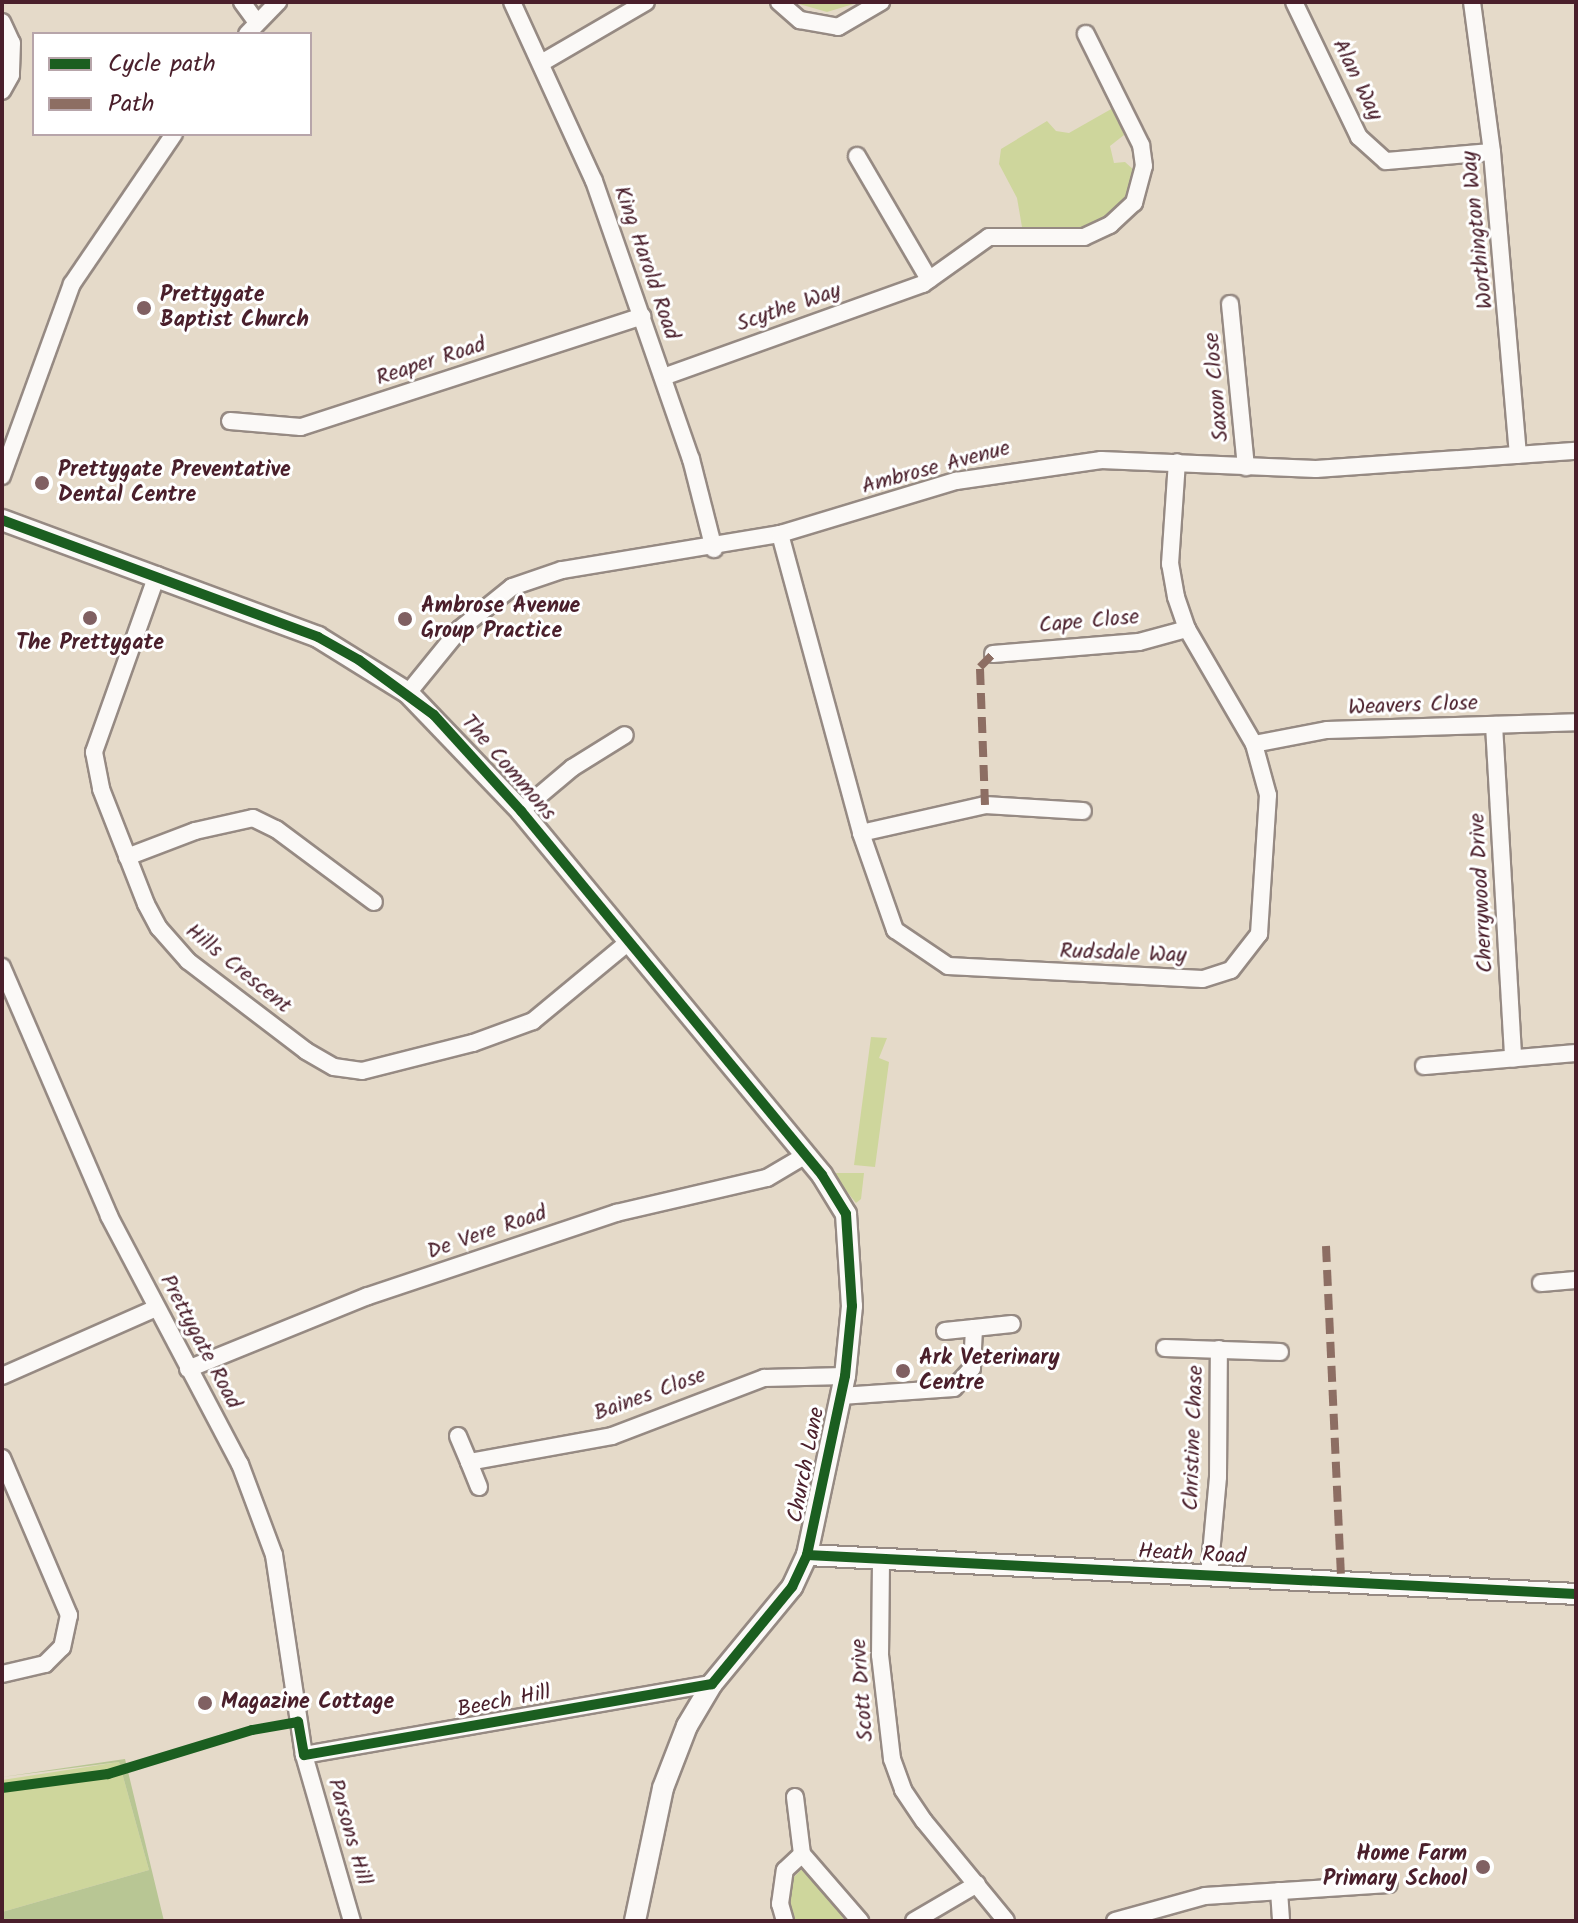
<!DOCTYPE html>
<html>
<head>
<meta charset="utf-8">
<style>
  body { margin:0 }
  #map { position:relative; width:1578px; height:1923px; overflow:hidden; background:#e5dac9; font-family:Kalam,sans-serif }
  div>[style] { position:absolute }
  .green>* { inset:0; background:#ced69c }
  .forest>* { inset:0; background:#b8c694 }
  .roads { filter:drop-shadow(2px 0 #968a83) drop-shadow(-2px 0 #968a83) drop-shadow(0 2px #968a83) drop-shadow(0 -2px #968a83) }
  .minor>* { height:16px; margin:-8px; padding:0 8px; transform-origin:8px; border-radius:8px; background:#fbf9f7 }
  .tertiary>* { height:20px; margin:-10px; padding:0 10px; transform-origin:10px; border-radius:10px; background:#fbf9f7 }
  .quiet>* { height:8px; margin-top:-4px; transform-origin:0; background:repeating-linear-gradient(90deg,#8d6e63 0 16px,transparent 0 24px) }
  .cycleway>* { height:10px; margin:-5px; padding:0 5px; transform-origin:5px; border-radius:5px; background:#1b5e20 }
  .dots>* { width:22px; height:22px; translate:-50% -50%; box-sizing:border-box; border:4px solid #fff; border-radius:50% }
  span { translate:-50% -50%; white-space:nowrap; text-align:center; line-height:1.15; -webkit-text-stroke:6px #fff; paint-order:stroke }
  .street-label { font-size:22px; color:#4a1f2b }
  .poi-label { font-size:22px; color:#4a1f2b; font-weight:700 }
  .left { translate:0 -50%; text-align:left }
  .right { translate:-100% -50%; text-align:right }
  .frame { position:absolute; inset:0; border:4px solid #4a1f2b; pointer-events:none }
  .legend { position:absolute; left:32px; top:32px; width:280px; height:104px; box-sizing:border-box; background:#fff; border:2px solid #b7a5aa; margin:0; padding:10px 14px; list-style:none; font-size:24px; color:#4a1f2b }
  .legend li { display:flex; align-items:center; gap:16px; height:40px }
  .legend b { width:40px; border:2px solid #b7a5aa }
</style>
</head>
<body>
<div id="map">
  <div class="green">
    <i style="clip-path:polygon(792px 2px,860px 2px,827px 12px)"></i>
    <i style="clip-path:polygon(1113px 108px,1124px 135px,1110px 146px,1114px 163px,1125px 162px,1135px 171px,1127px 199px,1114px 215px,1084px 230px,1022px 227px,1017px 198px,999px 164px,1001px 149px,1047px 121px,1056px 131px,1069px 133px)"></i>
    <i style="clip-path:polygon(871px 1037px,887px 1038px,879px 1058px,889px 1062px,875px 1167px,854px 1165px)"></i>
    <i style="clip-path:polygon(832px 1173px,864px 1173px,861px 1199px,856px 1203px)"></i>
    <i style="clip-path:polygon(119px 1762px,149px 1870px,2px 1912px,2px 1780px)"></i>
    <i style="clip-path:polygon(802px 1869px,813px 1872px,845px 1921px,790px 1921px,789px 1882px)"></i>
  </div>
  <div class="forest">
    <i style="clip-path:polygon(125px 1759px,164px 1921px,2px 1921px,2px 1912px,149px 1870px,119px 1762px,2px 1777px)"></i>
  </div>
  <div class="roads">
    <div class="minor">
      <i style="left:242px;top:2px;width:24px;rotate:54deg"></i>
      <i style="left:512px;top:2px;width:197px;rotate:65.4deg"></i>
      <i style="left:594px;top:181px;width:294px;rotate:70.8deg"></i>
      <i style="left:691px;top:459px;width:93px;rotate:75.7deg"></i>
      <i style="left:779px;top:2px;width:28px;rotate:41deg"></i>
      <i style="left:800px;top:20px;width:39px;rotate:10deg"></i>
      <i style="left:838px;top:27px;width:50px;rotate:-30.2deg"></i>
      <i style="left:1294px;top:2px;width:150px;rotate:64.3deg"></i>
      <i style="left:1359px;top:137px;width:36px;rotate:42deg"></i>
      <i style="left:1386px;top:161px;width:106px;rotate:-4.9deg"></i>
      <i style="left:1472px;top:2px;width:151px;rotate:82.4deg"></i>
      <i style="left:1492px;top:152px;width:304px;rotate:85.1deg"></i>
      <i style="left:2px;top:22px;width:23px;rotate:65deg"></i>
      <i style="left:12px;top:43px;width:32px;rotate:92deg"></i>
      <i style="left:11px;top:75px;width:18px;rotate:119deg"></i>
      <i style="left:247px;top:34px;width:45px;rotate:-45.9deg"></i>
      <i style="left:543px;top:62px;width:119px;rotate:-30.2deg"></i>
      <i style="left:857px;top:156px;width:143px;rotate:59.7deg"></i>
      <i style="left:1230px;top:304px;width:164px;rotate:84.4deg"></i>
      <i style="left:663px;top:377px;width:276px;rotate:-19.7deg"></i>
      <i style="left:923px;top:284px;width:81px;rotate:-35.5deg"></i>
      <i style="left:989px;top:237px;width:95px"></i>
      <i style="left:1084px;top:237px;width:29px;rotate:-25deg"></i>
      <i style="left:1110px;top:225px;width:33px;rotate:-43deg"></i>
      <i style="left:1134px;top:203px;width:38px;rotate:-75deg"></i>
      <i style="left:1144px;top:166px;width:21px;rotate:-98deg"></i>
      <i style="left:1141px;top:145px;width:124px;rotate:-116.4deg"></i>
      <i style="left:230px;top:421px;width:71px;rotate:4.8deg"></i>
      <i style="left:301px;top:427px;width:359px;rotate:-18deg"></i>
      <i style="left:2px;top:476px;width:204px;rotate:-70deg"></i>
      <i style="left:72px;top:284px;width:181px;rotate:-55.8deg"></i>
      <i style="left:780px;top:534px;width:310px;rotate:74.8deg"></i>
      <i style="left:861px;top:833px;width:103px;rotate:70.7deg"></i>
      <i style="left:895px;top:930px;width:64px;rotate:34.2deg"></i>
      <i style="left:948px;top:966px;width:255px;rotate:2.9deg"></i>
      <i style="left:1203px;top:979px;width:29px;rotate:-18deg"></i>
      <i style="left:1231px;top:970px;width:46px;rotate:-52.1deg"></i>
      <i style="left:1259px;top:934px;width:139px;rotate:-86.3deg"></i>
      <i style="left:1268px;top:795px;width:53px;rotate:-105.4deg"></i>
      <i style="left:1254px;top:744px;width:133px;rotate:-120.2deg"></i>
      <i style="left:1187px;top:629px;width:34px;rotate:-109deg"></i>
      <i style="left:1176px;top:597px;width:34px;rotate:-100deg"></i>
      <i style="left:1170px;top:564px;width:102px;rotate:-86.1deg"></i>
      <i style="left:157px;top:575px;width:188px;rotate:109.6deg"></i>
      <i style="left:94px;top:752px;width:38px;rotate:79deg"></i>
      <i style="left:101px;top:789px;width:123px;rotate:68.6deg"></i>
      <i style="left:146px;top:904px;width:27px;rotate:62deg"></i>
      <i style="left:159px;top:928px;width:44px;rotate:48.7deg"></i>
      <i style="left:188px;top:961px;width:148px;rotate:37.3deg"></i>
      <i style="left:306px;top:1051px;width:32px;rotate:30deg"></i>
      <i style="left:334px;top:1067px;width:28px;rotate:8deg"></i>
      <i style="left:362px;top:1071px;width:114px;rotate:-14.2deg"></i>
      <i style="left:473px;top:1043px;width:64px;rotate:-20.1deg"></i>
      <i style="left:533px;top:1021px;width:121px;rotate:-39.6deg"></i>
      <i style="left:993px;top:654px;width:146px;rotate:-4.7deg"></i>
      <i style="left:1139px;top:642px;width:50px;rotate:-15.2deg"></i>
      <i style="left:408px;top:693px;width:82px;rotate:-50.9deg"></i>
      <i style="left:460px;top:629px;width:67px;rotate:-38.9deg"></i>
      <i style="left:512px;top:587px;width:53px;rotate:-18.8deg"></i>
      <i style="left:562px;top:570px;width:221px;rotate:-9.4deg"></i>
      <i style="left:780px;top:534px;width:184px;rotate:-16.8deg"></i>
      <i style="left:956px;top:481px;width:147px;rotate:-8.2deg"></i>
      <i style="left:1101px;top:460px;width:215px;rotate:2.4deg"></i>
      <i style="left:1316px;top:469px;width:261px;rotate:-4deg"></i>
      <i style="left:1494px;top:725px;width:334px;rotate:86.7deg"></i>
      <i style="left:1254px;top:744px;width:74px;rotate:-10.9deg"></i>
      <i style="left:1327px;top:730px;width:249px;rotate:-1.8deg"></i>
      <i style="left:521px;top:811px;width:67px;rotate:-40.1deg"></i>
      <i style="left:572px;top:768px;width:62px;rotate:-31.9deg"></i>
      <i style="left:861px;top:833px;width:127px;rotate:-12.7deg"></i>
      <i style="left:985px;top:805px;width:98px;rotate:3.5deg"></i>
      <i style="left:127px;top:857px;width:73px;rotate:-20.9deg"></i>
      <i style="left:195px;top:831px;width:59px;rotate:-12.6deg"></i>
      <i style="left:253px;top:818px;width:25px;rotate:26deg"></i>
      <i style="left:276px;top:829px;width:122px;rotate:36.7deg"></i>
      <i style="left:2px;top:967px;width:271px;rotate:66.7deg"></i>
      <i style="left:109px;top:1216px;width:280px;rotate:62.2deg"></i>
      <i style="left:240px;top:1464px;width:97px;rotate:69.5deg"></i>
      <i style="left:274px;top:1555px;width:202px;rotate:81.5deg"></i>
      <i style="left:304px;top:1755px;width:173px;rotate:73.9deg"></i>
      <i style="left:1424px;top:1066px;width:153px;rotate:-4.9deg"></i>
      <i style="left:1541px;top:1283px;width:35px;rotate:-5deg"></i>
      <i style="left:945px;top:1331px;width:29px;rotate:-6deg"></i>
      <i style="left:1165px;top:1348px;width:115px;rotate:2deg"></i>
      <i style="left:188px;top:1369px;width:194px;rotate:-22.1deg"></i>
      <i style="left:368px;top:1296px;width:262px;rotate:-18.5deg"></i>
      <i style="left:616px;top:1213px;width:155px;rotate:-13.1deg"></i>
      <i style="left:767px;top:1178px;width:43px;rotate:-30.7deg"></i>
      <i style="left:2px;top:1376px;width:168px;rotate:-23.8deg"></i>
      <i style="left:841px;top:1396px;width:113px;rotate:-4deg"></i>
      <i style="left:954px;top:1388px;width:27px;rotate:-48deg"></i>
      <i style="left:972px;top:1368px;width:40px;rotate:-87.1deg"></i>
      <i style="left:974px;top:1328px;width:38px;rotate:-6deg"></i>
      <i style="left:458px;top:1436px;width:28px;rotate:67deg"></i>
      <i style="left:2px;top:1458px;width:171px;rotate:66.9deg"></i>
      <i style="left:69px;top:1615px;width:33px;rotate:102deg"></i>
      <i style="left:62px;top:1647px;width:24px;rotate:135deg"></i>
      <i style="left:45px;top:1664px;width:44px;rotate:166.9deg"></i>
      <i style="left:479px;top:1487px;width:27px;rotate:-112deg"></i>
      <i style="left:469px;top:1462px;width:145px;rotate:-10.3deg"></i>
      <i style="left:612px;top:1436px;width:163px;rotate:-20.9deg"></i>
      <i style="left:764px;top:1378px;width:81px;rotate:-1.4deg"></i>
      <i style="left:881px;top:1562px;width:93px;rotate:90.6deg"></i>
      <i style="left:880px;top:1655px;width:105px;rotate:83.4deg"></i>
      <i style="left:892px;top:1759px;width:33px;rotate:70deg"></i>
      <i style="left:903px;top:1790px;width:37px;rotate:56deg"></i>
      <i style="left:924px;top:1821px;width:129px;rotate:50.6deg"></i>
      <i style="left:1209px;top:1576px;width:99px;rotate:-84.8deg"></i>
      <i style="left:1218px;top:1477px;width:128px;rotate:-89.6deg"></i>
      <i style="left:304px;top:1755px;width:414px;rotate:-9.9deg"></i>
      <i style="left:795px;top:1797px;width:57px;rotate:83deg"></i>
      <i style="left:802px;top:1854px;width:89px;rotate:49.1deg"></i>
      <i style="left:1279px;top:1891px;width:30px;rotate:86deg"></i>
      <i style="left:785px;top:1921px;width:18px;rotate:-106deg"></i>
      <i style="left:780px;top:1904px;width:34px;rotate:-82deg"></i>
      <i style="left:785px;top:1870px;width:23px;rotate:-43deg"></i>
      <i style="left:914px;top:1921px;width:73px;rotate:-30.4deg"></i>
      <i style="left:1115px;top:1921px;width:93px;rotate:-15.5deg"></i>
      <i style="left:1205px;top:1896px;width:184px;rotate:-3.7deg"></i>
    </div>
    <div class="tertiary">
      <i style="left:2px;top:520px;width:337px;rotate:20.3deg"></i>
      <i style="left:318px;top:637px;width:106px;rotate:31.9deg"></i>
      <i style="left:408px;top:693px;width:163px;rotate:46.2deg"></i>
      <i style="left:521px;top:811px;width:472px;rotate:50.4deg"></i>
      <i style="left:822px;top:1175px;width:46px;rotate:58.4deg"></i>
      <i style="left:846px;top:1214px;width:92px;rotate:86.3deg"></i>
      <i style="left:852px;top:1306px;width:70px;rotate:95.7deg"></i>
      <i style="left:845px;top:1376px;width:183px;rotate:102deg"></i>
      <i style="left:807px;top:1555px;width:35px;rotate:115deg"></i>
      <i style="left:792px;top:1587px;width:126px;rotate:129.5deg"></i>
      <i style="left:712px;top:1684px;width:49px;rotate:120.8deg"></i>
      <i style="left:687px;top:1726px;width:66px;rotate:111.2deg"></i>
      <i style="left:663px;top:1788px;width:136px;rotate:101.9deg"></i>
      <i style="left:807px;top:1555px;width:770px;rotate:2.9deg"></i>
    </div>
  </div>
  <div class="quiet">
    <i style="left:985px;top:805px;width:138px;rotate:-92.1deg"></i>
    <i style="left:980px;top:667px;width:18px;rotate:-45deg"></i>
    <i style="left:1326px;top:1246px;width:336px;rotate:87.4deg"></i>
  </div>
  <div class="cycleway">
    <i style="left:2px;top:520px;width:337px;rotate:20.3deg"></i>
    <i style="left:318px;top:637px;width:47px;rotate:29.3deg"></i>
    <i style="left:359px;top:660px;width:93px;rotate:36.3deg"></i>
    <i style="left:434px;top:715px;width:130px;rotate:47.8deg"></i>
    <i style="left:521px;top:811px;width:472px;rotate:50.4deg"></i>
    <i style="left:822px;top:1175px;width:46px;rotate:58.4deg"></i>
    <i style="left:846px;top:1214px;width:92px;rotate:86.3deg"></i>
    <i style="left:852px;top:1306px;width:70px;rotate:95.7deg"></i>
    <i style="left:845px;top:1376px;width:183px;rotate:102deg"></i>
    <i style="left:807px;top:1555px;width:35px;rotate:115deg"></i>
    <i style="left:792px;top:1587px;width:126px;rotate:129.5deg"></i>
    <i style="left:712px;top:1684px;width:414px;rotate:170.1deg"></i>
    <i style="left:304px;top:1755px;width:34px;rotate:-100deg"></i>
    <i style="left:298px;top:1722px;width:47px;rotate:170.1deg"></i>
    <i style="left:252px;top:1730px;width:151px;rotate:163deg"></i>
    <i style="left:108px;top:1774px;width:107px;rotate:172.5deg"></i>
    <i style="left:807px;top:1555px;width:770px;rotate:2.9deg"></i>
  </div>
  <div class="dots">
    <i style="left:144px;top:308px;background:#806062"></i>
    <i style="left:42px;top:483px;background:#806062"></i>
    <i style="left:90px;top:618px;background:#806062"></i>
    <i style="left:405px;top:619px;background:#806062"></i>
    <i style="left:903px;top:1371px;background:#806062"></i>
    <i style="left:205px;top:1703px;background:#806062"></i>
    <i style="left:1483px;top:1867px;background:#806062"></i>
  </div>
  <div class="street-label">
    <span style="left:1357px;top:80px;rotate:64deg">Alan Way</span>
    <span style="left:1478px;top:230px;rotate:-96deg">Worthington Way</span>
    <span style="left:646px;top:263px;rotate:71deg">King Harold Road</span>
    <span style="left:789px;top:308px;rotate:-19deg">Scythe Way</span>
    <span style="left:431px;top:362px;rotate:-18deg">Reaper Road</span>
    <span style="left:1217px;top:387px;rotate:-95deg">Saxon Close</span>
    <span style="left:936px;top:468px;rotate:-15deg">Ambrose Avenue</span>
    <span style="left:1089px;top:622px;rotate:-5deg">Cape Close</span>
    <span style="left:1413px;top:706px;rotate:-2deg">Weavers Close</span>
    <span style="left:508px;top:768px;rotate:49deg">The Commons</span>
    <span style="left:1482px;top:893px;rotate:-93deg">Cherrywood Drive</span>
    <span style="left:1123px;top:954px;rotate:2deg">Rudsdale Way</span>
    <span style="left:238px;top:969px;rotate:39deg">Hills Crescent</span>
    <span style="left:487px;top:1233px;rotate:-19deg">De Vere Road</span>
    <span style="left:200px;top:1342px;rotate:62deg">Prettygate Road</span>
    <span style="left:650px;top:1395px;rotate:-20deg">Baines Close</span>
    <span style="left:1194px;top:1438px;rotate:-88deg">Christine Chase</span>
    <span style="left:807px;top:1465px;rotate:-79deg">Church Lane</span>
    <span style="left:1192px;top:1555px;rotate:3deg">Heath Road</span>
    <span style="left:863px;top:1690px;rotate:-94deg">Scott Drive</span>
    <span style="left:504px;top:1702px;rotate:-11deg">Beech Hill</span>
    <span style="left:349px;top:1832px;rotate:74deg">Parsons Hill</span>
  </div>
  <div class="poi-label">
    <span class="left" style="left:160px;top:308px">Prettygate<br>Baptist Church</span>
    <span class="left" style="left:58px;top:483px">Prettygate Preventative<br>Dental Centre</span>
    <span class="left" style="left:421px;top:619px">Ambrose Avenue<br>Group Practice</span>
    <span style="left:90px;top:644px">The Prettygate</span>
    <span class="left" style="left:919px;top:1371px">Ark Veterinary<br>Centre</span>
    <span class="left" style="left:221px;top:1703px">Magazine Cottage</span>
    <span class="right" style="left:1467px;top:1867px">Home Farm<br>Primary School</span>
  </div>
  <div class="frame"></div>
  <ul class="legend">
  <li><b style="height:10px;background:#1b5e20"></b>Cycle path</li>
  <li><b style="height:10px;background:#8d6e63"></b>Path</li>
  </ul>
</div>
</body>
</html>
